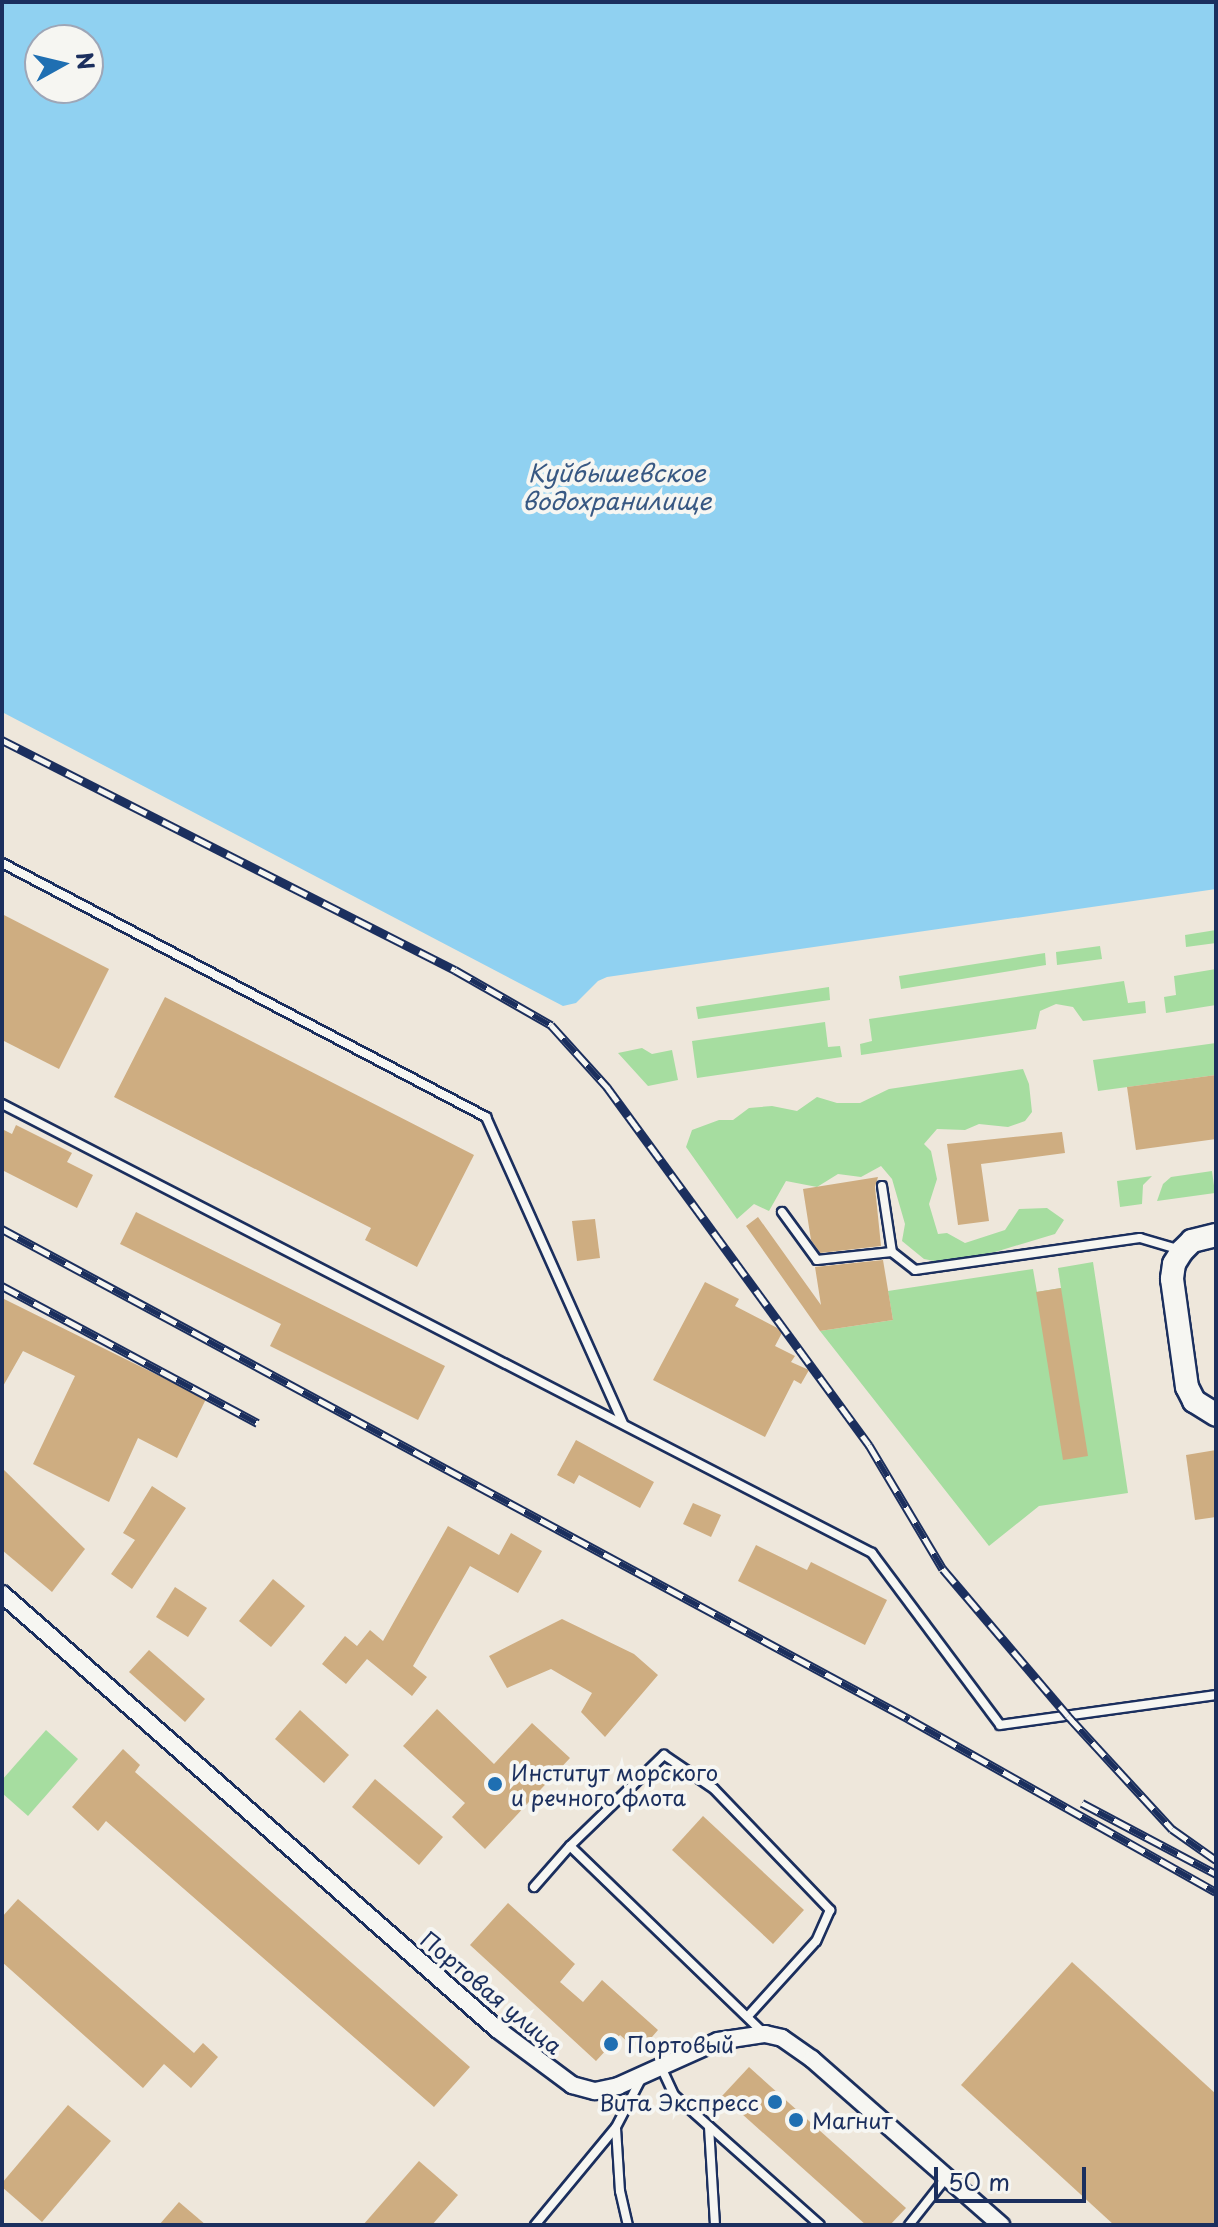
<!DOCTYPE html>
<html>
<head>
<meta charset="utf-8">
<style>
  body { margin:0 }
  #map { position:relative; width:1218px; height:2227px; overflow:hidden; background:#eee7db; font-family:"Playpen Sans",sans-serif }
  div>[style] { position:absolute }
  .green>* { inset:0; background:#a6dda0 }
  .water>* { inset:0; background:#90d1f1 }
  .building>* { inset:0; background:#cead81 }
  .roads { filter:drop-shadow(2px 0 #1b2f5e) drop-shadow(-2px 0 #1b2f5e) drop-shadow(0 2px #1b2f5e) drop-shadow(0 -2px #1b2f5e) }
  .lane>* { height:8px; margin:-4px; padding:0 4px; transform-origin:4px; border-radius:4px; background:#f6f6f2 }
  .street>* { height:16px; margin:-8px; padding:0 8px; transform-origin:8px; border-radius:8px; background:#f6f6f2 }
  .secondary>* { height:22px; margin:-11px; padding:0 11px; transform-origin:11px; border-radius:11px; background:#f6f6f2 }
  .rail>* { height:9px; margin-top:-4.5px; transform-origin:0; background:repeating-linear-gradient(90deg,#f6f6f2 0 18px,#1b2f5e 0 36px); box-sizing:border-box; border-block:2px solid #1b2f5e }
  .dots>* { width:22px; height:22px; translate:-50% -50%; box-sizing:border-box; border:4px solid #f6f6f2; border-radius:50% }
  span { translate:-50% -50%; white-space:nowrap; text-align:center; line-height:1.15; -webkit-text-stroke:8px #f6f6f2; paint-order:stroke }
  .poi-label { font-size:22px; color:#1b2f5e }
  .left { translate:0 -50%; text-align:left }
  .right { translate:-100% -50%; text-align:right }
  .street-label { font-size:22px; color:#1b2f5e }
  .water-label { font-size:24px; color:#385883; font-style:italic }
  .frame { position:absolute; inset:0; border:4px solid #1b2f5e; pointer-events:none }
  .north { position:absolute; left:24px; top:24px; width:80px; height:80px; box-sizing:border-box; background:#f6f6f2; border:2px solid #9ea6b7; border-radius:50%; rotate:82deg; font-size:22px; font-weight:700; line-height:32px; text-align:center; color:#1b2f5e }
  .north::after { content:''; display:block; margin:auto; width:28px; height:36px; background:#1f6fb2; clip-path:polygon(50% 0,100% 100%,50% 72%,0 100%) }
  .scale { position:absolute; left:934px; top:2167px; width:152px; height:36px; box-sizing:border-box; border:4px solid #1b2f5e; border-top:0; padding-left:10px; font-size:24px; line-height:28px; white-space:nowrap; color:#1b2f5e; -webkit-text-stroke:6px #f6f6f2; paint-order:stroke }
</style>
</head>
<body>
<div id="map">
  <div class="green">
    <i style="clip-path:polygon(1216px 930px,1216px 943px,1186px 947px,1185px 935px)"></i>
    <i style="clip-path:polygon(1100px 946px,1102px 959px,1057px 965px,1056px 952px)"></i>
    <i style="clip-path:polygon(1045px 953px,1046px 965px,901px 989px,899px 976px)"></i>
    <i style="clip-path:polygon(1216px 969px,1216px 1005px,1166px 1013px,1164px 997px,1176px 995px,1174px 976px)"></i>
    <i style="clip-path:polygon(1124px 981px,1128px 1003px,1145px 1001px,1146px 1013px,1083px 1021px,1073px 1007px,1056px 1004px,1040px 1011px,1036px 1029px,861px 1055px,860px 1044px,872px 1041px,869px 1019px)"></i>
    <i style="clip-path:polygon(829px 987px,830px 1000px,698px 1019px,696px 1007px)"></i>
    <i style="clip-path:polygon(825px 1022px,828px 1047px,840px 1046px,842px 1057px,697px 1078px,692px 1041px)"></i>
    <i style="clip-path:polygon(1216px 1043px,1216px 1075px,1098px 1091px,1093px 1060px)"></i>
    <i style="clip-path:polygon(642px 1048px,652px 1054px,672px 1050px,678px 1080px,648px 1086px,618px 1053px)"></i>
    <i style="clip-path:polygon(1023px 1069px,1029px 1084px,1032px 1112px,1025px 1121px,1008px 1127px,979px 1124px,965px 1130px,937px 1129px,924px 1144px,931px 1151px,937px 1179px,929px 1204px,938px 1234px,947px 1233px,965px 1243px,1005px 1230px,1019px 1209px,1047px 1208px,1064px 1220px,1055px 1234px,995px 1252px,945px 1263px,924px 1259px,902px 1241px,905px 1224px,892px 1179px,881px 1166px,861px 1177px,838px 1174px,817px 1187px,786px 1181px,769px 1211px,754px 1204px,737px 1219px,686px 1147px,692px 1130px,719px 1120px,733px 1120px,749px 1108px,772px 1106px,797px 1111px,817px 1097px,837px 1103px,860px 1103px,889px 1089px)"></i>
    <i style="clip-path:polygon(1212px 1171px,1215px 1193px,1157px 1201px,1163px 1184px,1171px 1177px)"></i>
    <i style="clip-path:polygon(1152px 1176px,1143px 1185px,1142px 1204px,1120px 1207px,1117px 1181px)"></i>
    <i style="clip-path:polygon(1093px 1262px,1128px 1493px,1039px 1506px,989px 1546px,820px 1331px,893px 1320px,888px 1291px,1033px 1269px,1037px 1292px,1061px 1288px,1058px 1268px)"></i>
    <i style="clip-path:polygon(46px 1730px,78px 1759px,28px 1816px,2px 1793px,2px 1780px)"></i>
  </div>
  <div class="water">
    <i style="clip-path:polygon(evenodd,2px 2px,1216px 2px,1216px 889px,607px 977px,598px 981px,576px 1003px,563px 1006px,2px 712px,2px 2px,40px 40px,88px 40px,88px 88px,40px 88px,40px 40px)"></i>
  </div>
  <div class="building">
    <i style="clip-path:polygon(2px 914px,109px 969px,59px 1069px,2px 1040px)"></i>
    <i style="clip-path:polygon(165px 997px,474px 1155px,417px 1267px,365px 1240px,371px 1228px,114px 1097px)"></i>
    <i style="clip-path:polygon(1216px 1075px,1216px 1139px,1136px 1150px,1127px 1087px)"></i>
    <i style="clip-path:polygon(16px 1125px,72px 1153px,67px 1162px,93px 1175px,77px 1208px,2px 1170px,2px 1129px,12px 1134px)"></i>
    <i style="clip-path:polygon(1062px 1132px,1065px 1153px,981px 1164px,989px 1221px,958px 1225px,947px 1144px)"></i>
    <i style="clip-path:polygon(878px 1177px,875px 1187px,881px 1246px,820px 1253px,811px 1240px,803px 1189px)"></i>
    <i style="clip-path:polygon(136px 1212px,445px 1366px,418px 1420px,270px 1346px,281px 1324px,120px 1244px)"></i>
    <i style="clip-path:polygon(758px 1217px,821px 1305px,815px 1267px,883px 1260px,893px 1320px,820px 1331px,746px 1226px)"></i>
    <i style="clip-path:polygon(595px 1219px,600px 1258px,577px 1261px,572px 1221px)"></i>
    <i style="clip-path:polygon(705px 1282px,739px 1299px,735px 1306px,783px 1331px,775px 1346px,795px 1356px,791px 1362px,809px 1370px,801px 1384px,794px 1380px,765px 1437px,653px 1380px)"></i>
    <i style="clip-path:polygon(1061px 1288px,1088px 1456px,1063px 1460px,1036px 1292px)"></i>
    <i style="clip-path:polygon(2px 1298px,206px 1399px,177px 1458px,138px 1438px,109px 1502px,33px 1464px,75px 1376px,23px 1351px,2px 1388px)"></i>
    <i style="clip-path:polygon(576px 1440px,654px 1482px,640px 1508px,579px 1475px,574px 1484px,557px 1475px)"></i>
    <i style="clip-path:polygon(1216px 1450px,1216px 1517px,1195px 1520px,1186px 1455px)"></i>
    <i style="clip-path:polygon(2px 1468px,85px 1549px,52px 1592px,2px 1550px)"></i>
    <i style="clip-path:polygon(152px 1486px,186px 1508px,132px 1589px,111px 1574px,135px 1540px,123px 1533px)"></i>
    <i style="clip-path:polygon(693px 1503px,721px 1515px,711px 1537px,683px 1524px)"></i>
    <i style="clip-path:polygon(448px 1526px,499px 1555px,511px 1533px,542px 1551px,518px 1593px,470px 1566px,413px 1666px,427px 1677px,412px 1696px,367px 1659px,346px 1684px,322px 1664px,345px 1636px,357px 1646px,370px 1630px,383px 1641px)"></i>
    <i style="clip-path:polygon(756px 1545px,807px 1570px,811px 1562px,887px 1600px,865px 1645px,738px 1581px)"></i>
    <i style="clip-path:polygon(273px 1579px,305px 1606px,271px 1647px,239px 1621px)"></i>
    <i style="clip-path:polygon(175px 1587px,207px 1608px,188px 1637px,156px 1617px)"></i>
    <i style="clip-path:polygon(562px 1619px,634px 1654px,658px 1675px,605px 1737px,581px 1712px,592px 1693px,551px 1669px,507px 1688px,489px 1656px)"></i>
    <i style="clip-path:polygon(149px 1650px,205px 1699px,185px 1722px,129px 1672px)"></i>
    <i style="clip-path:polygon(437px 1709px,494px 1764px,532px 1723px,570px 1758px,485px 1849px,452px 1817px,465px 1803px,403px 1746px)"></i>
    <i style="clip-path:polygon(300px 1710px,349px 1755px,324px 1783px,275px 1739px)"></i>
    <i style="clip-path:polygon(123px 1749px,140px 1765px,135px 1772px,470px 2067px,434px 2107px,106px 1821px,98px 1831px,72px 1807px)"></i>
    <i style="clip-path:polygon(375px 1779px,443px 1837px,419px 1865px,352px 1807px)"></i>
    <i style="clip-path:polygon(703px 1816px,804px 1910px,773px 1944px,672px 1850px)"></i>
    <i style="clip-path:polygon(18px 1899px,194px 2053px,203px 2043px,218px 2057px,191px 2088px,164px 2064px,143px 2088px,2px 1962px,2px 1917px)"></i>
    <i style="clip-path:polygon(508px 1903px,575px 1964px,560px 1982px,583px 2002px,602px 1980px,658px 2030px,639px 2052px,620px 2035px,596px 2061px,470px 1945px)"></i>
    <i style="clip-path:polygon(1072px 1962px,1216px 2094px,1216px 2225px,1114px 2225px,961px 2085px)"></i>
    <i style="clip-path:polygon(749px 2067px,906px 2208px,890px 2225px,866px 2225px,722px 2096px)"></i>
    <i style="clip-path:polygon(68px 2105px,111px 2141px,42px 2222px,2px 2187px,2px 2183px)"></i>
    <i style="clip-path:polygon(419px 2161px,458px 2195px,432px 2225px,363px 2225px)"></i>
    <i style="clip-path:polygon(179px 2202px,206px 2225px,159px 2225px)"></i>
  </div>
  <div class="roads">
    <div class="lane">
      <i style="left:2px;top:863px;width:547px;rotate:27.69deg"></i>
      <i style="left:486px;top:1117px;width:335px;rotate:65.9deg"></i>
      <i style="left:2px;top:1104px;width:979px;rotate:27.3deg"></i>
      <i style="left:872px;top:1553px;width:214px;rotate:53.3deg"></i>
      <i style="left:1000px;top:1725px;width:218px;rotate:-7.9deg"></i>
      <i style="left:882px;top:1186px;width:67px;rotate:81.4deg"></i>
      <i style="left:782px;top:1212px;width:59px;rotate:53.9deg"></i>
      <i style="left:817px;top:1260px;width:75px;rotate:-6.1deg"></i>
      <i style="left:892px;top:1252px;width:29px;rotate:38deg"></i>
      <i style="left:915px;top:1270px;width:227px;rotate:-8.1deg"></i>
      <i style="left:1140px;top:1238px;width:43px;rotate:16.3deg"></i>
      <i style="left:570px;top:1846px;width:271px;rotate:44deg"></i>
      <i style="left:534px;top:1887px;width:55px;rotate:-48.7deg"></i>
      <i style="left:570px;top:1846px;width:131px;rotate:-44.1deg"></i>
      <i style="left:664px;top:1755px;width:60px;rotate:34.2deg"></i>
      <i style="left:714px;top:1789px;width:168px;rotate:46.2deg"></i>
      <i style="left:830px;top:1910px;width:34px;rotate:114deg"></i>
      <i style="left:816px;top:1941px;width:101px;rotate:132.2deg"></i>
      <i style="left:661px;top:2067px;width:31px;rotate:65deg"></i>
      <i style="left:674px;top:2095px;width:195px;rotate:41.7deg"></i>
      <i style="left:709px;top:2127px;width:98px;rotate:86.5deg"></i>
      <i style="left:616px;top:2128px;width:63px;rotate:86.4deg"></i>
      <i style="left:620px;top:2191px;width:35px;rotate:77deg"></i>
      <i style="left:535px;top:2225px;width:127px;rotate:-50.4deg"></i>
      <i style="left:616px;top:2127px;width:56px;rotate:-62.5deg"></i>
      <i style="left:909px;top:2225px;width:60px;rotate:-51.8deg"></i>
    </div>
    <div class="street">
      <i style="left:2px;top:1594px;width:659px;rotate:41.31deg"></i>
      <i style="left:497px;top:2029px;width:94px;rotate:36.7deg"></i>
      <i style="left:572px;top:2085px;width:24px;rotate:15deg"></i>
      <i style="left:595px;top:2091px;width:24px;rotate:-12deg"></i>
      <i style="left:618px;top:2086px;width:110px;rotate:-24.2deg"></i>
      <i style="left:718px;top:2041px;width:48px;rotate:-8.5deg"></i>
      <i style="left:765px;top:2034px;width:17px;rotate:13deg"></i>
      <i style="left:782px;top:2038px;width:37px;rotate:35deg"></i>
      <i style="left:812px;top:2059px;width:252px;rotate:41.3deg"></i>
    </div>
    <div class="secondary">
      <i style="left:1216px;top:1235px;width:25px;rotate:166deg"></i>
      <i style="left:1192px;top:1241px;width:14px;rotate:135deg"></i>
      <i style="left:1182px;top:1251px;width:15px;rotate:122deg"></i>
      <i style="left:1174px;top:1264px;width:15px;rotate:98deg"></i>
      <i style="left:1172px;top:1279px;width:109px;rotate:82.1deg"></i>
      <i style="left:1187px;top:1387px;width:16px;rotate:63deg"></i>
      <i style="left:1194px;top:1401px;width:26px;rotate:32deg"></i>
    </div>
  </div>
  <div class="rail">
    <i style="left:2px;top:740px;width:508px;rotate:26.92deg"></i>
    <i style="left:455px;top:970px;width:111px;rotate:29.8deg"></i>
    <i style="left:551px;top:1025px;width:84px;rotate:47.9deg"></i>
    <i style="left:607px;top:1087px;width:444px;rotate:53.8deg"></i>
    <i style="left:869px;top:1445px;width:144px;rotate:59.2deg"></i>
    <i style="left:943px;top:1569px;width:193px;rotate:49.6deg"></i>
    <i style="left:1068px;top:1716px;width:154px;rotate:47.4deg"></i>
    <i style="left:1172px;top:1829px;width:54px;rotate:35.2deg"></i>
    <i style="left:2px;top:1229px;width:1031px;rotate:28.38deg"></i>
    <i style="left:909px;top:1719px;width:352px;rotate:29.4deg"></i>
    <i style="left:2px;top:1286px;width:290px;rotate:28.2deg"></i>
    <i style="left:1082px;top:1803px;width:152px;rotate:27.9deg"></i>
  </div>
  <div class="dots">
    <i style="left:495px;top:1784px;background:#1f6fb2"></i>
    <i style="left:611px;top:2044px;background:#1f6fb2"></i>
    <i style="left:775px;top:2102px;background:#1f6fb2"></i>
    <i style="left:796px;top:2120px;background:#1f6fb2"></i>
  </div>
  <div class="poi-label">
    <span class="left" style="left:511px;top:1784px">Институт морского<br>и речного флота</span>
    <span class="left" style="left:627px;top:2044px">Портовый</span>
    <span class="right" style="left:759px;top:2102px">Вита Экспресс</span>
    <span class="left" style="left:812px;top:2120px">Магнит</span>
  </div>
  <div class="street-label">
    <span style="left:492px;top:1992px;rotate:40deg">Портовая улица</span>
  </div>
  <div class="water-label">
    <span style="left:617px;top:487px">Куйбышевское<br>водохранилище</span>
  </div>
  <div class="frame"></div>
  <div class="north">N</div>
  <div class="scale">50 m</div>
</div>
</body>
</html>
